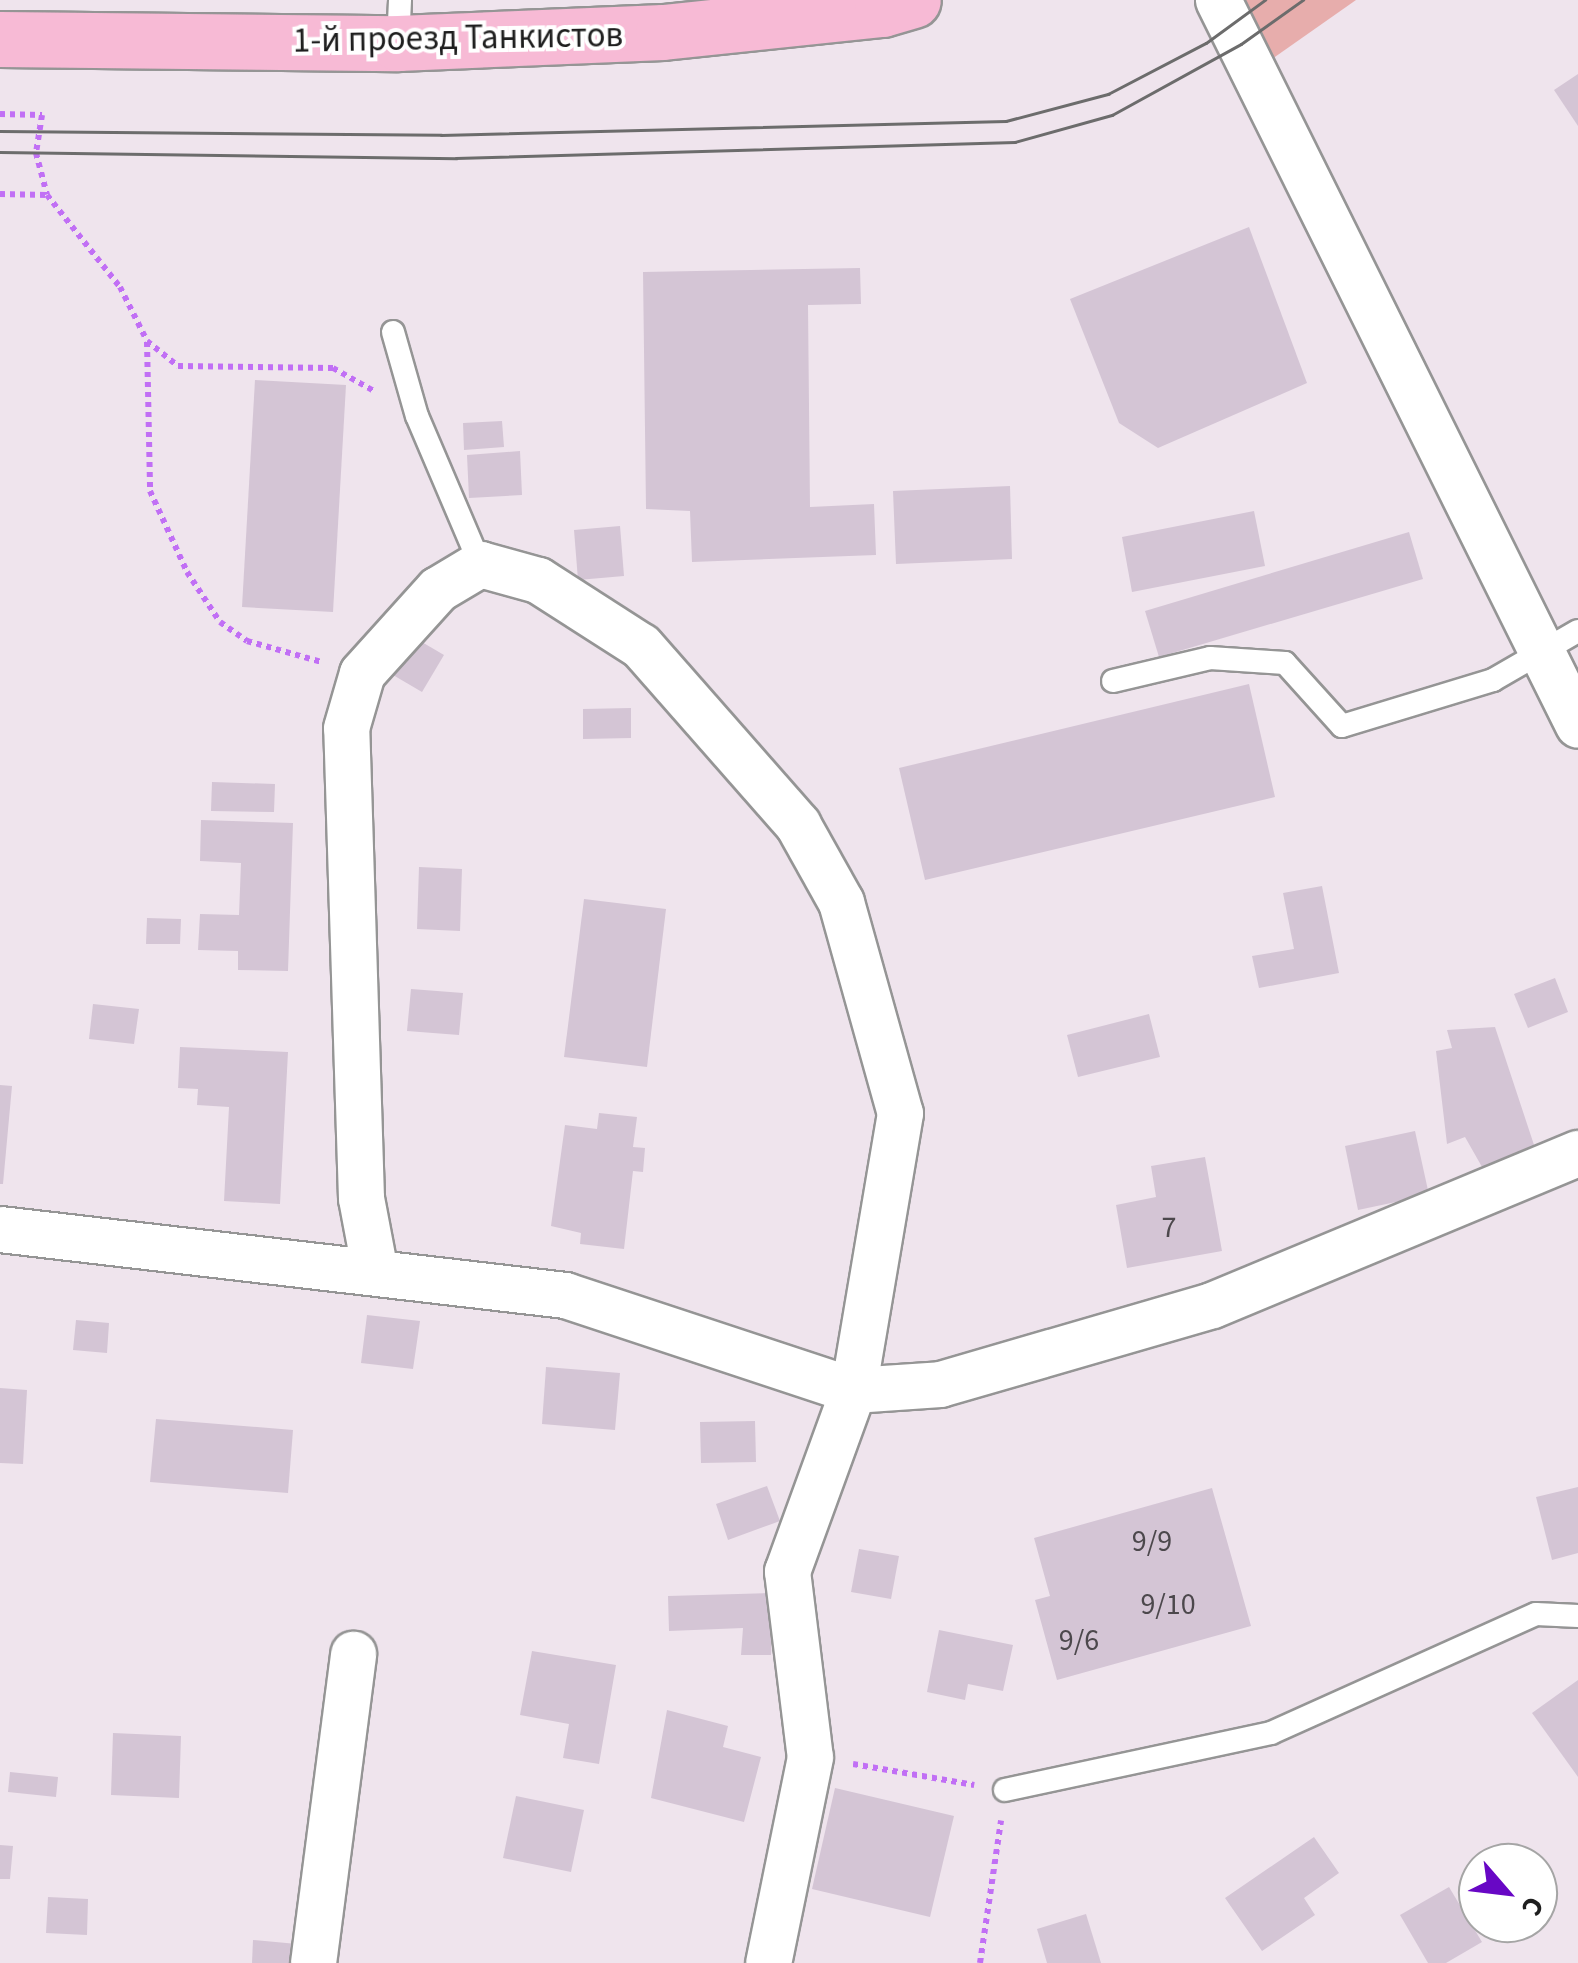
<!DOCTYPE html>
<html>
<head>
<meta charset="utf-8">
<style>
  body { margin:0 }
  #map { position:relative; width:1578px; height:1963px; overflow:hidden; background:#efe4ed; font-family:"Source Sans 3",sans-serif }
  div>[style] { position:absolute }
  .grass>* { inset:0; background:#e7adac }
  .building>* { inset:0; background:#d4c5d5 }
  .path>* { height:6px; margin-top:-3px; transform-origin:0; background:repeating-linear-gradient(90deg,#c16ff5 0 5px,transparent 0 10px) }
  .roads { filter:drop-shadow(2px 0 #959595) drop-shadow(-2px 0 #959595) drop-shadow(0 2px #959595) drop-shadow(0 -2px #959595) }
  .lane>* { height:22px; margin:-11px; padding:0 11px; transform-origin:11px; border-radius:11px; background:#fff }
  .street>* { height:45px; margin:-22.5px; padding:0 22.5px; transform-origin:22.5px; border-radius:22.5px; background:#fff }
  .secondary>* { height:55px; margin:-27.5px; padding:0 27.5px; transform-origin:27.5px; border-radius:27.5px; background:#f7bad5 }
  .tram>* { height:2.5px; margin:-1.25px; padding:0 1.25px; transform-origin:1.25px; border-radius:1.25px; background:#6c6c6c }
  span { translate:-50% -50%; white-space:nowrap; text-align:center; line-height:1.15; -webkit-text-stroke:8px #fff; paint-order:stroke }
  .number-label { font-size:30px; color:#4c484c }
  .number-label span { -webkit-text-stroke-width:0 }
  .street-label { font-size:35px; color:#1e1e1e }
  .north { position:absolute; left:1458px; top:1843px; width:100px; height:100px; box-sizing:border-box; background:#fff; border:2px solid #a5a5a5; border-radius:50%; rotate:118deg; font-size:28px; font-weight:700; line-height:40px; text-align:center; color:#1e1e1e }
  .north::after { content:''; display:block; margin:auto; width:35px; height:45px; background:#6807c5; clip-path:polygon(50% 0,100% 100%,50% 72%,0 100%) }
</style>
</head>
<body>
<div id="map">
  <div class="grass">
    <i style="clip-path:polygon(1240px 0,1356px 0,1272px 59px)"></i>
  </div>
  <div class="building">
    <i style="clip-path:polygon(1578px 74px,1578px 126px,1554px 90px)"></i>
    <i style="clip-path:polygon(1249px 227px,1307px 383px,1158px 448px,1119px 423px,1070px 299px)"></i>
    <i style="clip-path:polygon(860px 268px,861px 304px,808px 305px,810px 507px,874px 504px,876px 555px,692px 562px,690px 511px,646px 509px,643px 272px)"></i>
    <i style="clip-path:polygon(255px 380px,346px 385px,333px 612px,242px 607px)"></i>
    <i style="clip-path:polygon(502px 421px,504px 447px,464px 450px,463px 423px)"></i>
    <i style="clip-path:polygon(520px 451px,522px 495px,469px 498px,467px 455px)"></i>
    <i style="clip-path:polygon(1010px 486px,1012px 559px,896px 564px,893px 491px)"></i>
    <i style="clip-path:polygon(1254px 511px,1265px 566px,1132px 592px,1122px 537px)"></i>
    <i style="clip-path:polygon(620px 526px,624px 576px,578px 580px,574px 530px)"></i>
    <i style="clip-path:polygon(1409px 532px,1423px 579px,1159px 657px,1145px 611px)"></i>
    <i style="clip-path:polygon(415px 638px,444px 655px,422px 692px,393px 675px)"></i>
    <i style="clip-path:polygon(1249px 684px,1275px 797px,925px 880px,899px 768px)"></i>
    <i style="clip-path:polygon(631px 708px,631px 738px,583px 739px,583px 709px)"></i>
    <i style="clip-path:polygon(212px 782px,275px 784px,274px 812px,211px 811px)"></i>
    <i style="clip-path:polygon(201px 820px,293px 823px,288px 971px,238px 970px,238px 951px,198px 950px,200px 914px,239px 915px,241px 863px,200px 861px)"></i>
    <i style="clip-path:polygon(419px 867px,462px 869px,460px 931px,417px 929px)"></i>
    <i style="clip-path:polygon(1322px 886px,1339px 973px,1259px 988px,1252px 956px,1294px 949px,1283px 893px)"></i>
    <i style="clip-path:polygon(584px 899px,666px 909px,647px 1067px,564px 1057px)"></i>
    <i style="clip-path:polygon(147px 918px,181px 919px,180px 944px,146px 944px)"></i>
    <i style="clip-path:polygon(1555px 978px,1568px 1012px,1528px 1028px,1514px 994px)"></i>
    <i style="clip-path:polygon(411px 989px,463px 993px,459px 1035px,407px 1031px)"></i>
    <i style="clip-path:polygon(93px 1004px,139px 1009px,134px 1044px,89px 1039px)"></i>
    <i style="clip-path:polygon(1149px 1014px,1160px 1057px,1078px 1077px,1067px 1035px)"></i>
    <i style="clip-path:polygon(1495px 1027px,1539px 1160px,1490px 1181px,1465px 1137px,1447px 1144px,1436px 1051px,1452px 1048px,1447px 1030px)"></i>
    <i style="clip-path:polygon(180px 1047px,288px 1052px,280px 1204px,224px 1201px,229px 1107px,197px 1105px,198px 1089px,178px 1088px)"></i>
    <i style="clip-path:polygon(0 1085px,12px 1086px,3px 1184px,0 1184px)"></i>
    <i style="clip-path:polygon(599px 1113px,637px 1117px,633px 1147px,645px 1148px,643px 1172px,633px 1171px,624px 1249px,580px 1244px,581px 1233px,551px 1226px,565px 1125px,597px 1129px)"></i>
    <i style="clip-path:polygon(1415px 1131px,1429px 1195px,1358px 1210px,1345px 1146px)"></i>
    <i style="clip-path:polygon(1205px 1157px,1222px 1251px,1127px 1268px,1116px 1205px,1156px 1197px,1151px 1166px)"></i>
    <i style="clip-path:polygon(367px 1315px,420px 1321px,413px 1369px,361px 1363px)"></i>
    <i style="clip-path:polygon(76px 1320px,109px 1323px,107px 1353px,73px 1350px)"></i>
    <i style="clip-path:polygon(546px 1367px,620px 1373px,615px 1430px,542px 1424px)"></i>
    <i style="clip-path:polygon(0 1388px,27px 1390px,23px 1464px,0 1463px)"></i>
    <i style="clip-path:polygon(156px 1419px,293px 1430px,288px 1493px,150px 1482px)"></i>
    <i style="clip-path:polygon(755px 1421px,756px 1462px,701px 1463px,700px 1422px)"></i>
    <i style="clip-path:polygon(767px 1486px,780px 1521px,728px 1540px,716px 1504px)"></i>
    <i style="clip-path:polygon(1578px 1487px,1578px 1553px,1552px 1560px,1536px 1497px)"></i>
    <i style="clip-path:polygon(1212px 1488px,1251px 1626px,1057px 1680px,1035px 1600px,1050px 1596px,1034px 1538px)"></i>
    <i style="clip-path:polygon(859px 1549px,899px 1556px,891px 1599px,851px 1592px)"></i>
    <i style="clip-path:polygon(774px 1593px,771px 1655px,741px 1655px,743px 1628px,669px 1631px,668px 1596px)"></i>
    <i style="clip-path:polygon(939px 1630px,1013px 1645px,1003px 1691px,968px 1684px,965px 1700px,927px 1692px)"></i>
    <i style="clip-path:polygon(532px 1651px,616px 1665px,599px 1764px,563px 1758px,569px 1724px,520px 1715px)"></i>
    <i style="clip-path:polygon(1578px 1680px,1578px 1777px,1532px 1713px)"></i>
    <i style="clip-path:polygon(667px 1710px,728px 1726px,723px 1747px,761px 1757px,744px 1822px,651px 1798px)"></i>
    <i style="clip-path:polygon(113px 1733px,181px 1736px,179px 1798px,111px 1795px)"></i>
    <i style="clip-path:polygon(10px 1772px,58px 1777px,56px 1797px,8px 1792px)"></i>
    <i style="clip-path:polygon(835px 1788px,954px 1816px,930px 1917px,812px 1889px)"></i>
    <i style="clip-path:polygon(516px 1796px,584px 1810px,571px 1872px,503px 1858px)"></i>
    <i style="clip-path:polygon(1314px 1837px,1339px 1873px,1304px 1898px,1315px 1915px,1262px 1951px,1225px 1898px)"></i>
    <i style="clip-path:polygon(0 1845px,13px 1846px,10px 1879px,0 1879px)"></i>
    <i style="clip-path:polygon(1449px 1887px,1482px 1942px,1446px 1963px,1428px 1963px,1400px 1915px)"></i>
    <i style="clip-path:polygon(48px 1897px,88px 1899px,87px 1935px,46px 1933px)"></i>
    <i style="clip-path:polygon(1086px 1914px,1101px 1963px,1047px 1963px,1037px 1929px)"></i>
    <i style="clip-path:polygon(253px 1940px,297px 1944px,295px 1963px,252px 1963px)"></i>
  </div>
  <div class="path">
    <i style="left:0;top:114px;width:42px;rotate:1.4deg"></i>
    <i style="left:42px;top:115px;width:38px;rotate:99deg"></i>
    <i style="left:36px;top:153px;width:43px;rotate:75.3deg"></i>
    <i style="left:47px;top:195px;width:117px;rotate:51.6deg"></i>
    <i style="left:120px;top:287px;width:60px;rotate:63.4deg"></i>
    <i style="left:147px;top:341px;width:40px;rotate:39deg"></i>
    <i style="left:178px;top:366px;width:155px;rotate:0.7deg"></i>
    <i style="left:333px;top:368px;width:47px;rotate:29.3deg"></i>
    <i style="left:0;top:194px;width:47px;rotate:1.2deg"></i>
    <i style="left:147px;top:342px;width:149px;rotate:88.8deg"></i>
    <i style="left:150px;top:491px;width:89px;rotate:65.4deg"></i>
    <i style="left:187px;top:572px;width:60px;rotate:56.6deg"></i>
    <i style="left:220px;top:622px;width:33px;rotate:35deg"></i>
    <i style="left:247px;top:641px;width:77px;rotate:15.8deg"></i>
    <i style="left:853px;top:1764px;width:123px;rotate:9.8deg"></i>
    <i style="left:980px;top:1963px;width:144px;rotate:-81.6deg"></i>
  </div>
  <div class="roads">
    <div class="lane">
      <i style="left:398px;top:43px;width:43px;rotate:-87.3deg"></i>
      <i style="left:393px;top:332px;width:87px;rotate:74.1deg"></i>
      <i style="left:417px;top:416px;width:161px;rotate:66.9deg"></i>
      <i style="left:1113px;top:681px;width:100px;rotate:-13.3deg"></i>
      <i style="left:1210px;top:658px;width:75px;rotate:3.8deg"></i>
      <i style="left:1285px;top:663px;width:85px;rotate:47.9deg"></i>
      <i style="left:1342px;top:726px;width:158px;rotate:-16.9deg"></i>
      <i style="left:1493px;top:680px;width:98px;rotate:-30deg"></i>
      <i style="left:1005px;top:1790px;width:272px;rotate:-12.1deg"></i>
      <i style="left:1271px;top:1733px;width:290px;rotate:-24.2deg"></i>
      <i style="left:1536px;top:1614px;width:42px;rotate:2.7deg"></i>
    </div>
    <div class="street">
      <i style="left:1218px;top:0;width:809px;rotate:63.59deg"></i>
      <i style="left:0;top:1229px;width:569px;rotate:6.66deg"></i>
      <i style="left:565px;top:1295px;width:303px;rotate:18.3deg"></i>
      <i style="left:853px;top:1390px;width:87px;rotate:-3.9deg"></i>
      <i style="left:940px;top:1384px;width:283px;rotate:-16.2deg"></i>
      <i style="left:1212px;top:1305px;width:396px;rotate:-22.6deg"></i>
      <i style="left:375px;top:1272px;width:75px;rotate:-100.7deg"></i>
      <i style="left:361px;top:1198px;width:470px;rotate:-91.8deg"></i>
      <i style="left:346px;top:728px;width:57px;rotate:-73.8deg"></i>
      <i style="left:362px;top:673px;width:113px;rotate:-47.9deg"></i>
      <i style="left:438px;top:589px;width:49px;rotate:-30.8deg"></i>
      <i style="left:480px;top:564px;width:60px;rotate:15.4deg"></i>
      <i style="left:538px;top:580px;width:122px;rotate:32.7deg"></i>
      <i style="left:641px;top:646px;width:238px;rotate:48.7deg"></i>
      <i style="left:798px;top:825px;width:88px;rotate:60.8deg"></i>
      <i style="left:841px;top:902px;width:219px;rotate:74.4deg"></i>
      <i style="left:900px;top:1113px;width:281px;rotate:99.6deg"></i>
      <i style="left:853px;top:1390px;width:193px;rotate:110deg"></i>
      <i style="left:787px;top:1571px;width:187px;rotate:83deg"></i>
      <i style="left:810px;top:1757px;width:210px;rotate:101.5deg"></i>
      <i style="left:313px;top:1963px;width:312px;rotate:-82.6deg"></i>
    </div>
    <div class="secondary">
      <i style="left:0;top:39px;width:398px;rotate:0.6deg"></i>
      <i style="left:398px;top:43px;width:265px;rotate:-2.4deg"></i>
      <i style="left:663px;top:32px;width:220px;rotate:-6deg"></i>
      <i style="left:882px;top:9px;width:32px;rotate:-16deg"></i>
    </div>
  </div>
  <div class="tram">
    <i style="left:0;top:131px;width:441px;rotate:0.5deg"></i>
    <i style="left:441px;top:135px;width:565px;rotate:-1.42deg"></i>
    <i style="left:1006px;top:121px;width:106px;rotate:-14.8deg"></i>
    <i style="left:1108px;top:94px;width:110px;rotate:-27.5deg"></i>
    <i style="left:1206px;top:43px;width:73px;rotate:-36.1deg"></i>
    <i style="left:0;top:152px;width:456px;rotate:0.8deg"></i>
    <i style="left:456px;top:158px;width:559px;rotate:-1.64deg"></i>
    <i style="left:1015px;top:142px;width:101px;rotate:-15.6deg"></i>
    <i style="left:1112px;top:115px;width:147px;rotate:-28.8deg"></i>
    <i style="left:1241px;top:44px;width:76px;rotate:-35.4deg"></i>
  </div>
  <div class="number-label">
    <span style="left:1169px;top:1228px">7</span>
    <span style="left:1152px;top:1542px">9/9</span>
    <span style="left:1168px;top:1605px">9/10</span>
    <span style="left:1079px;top:1641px">9/6</span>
  </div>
  <div class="street-label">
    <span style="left:458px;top:38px;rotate:-1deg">1-й проезд Танкистов</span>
  </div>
  <div class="north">С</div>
</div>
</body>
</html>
